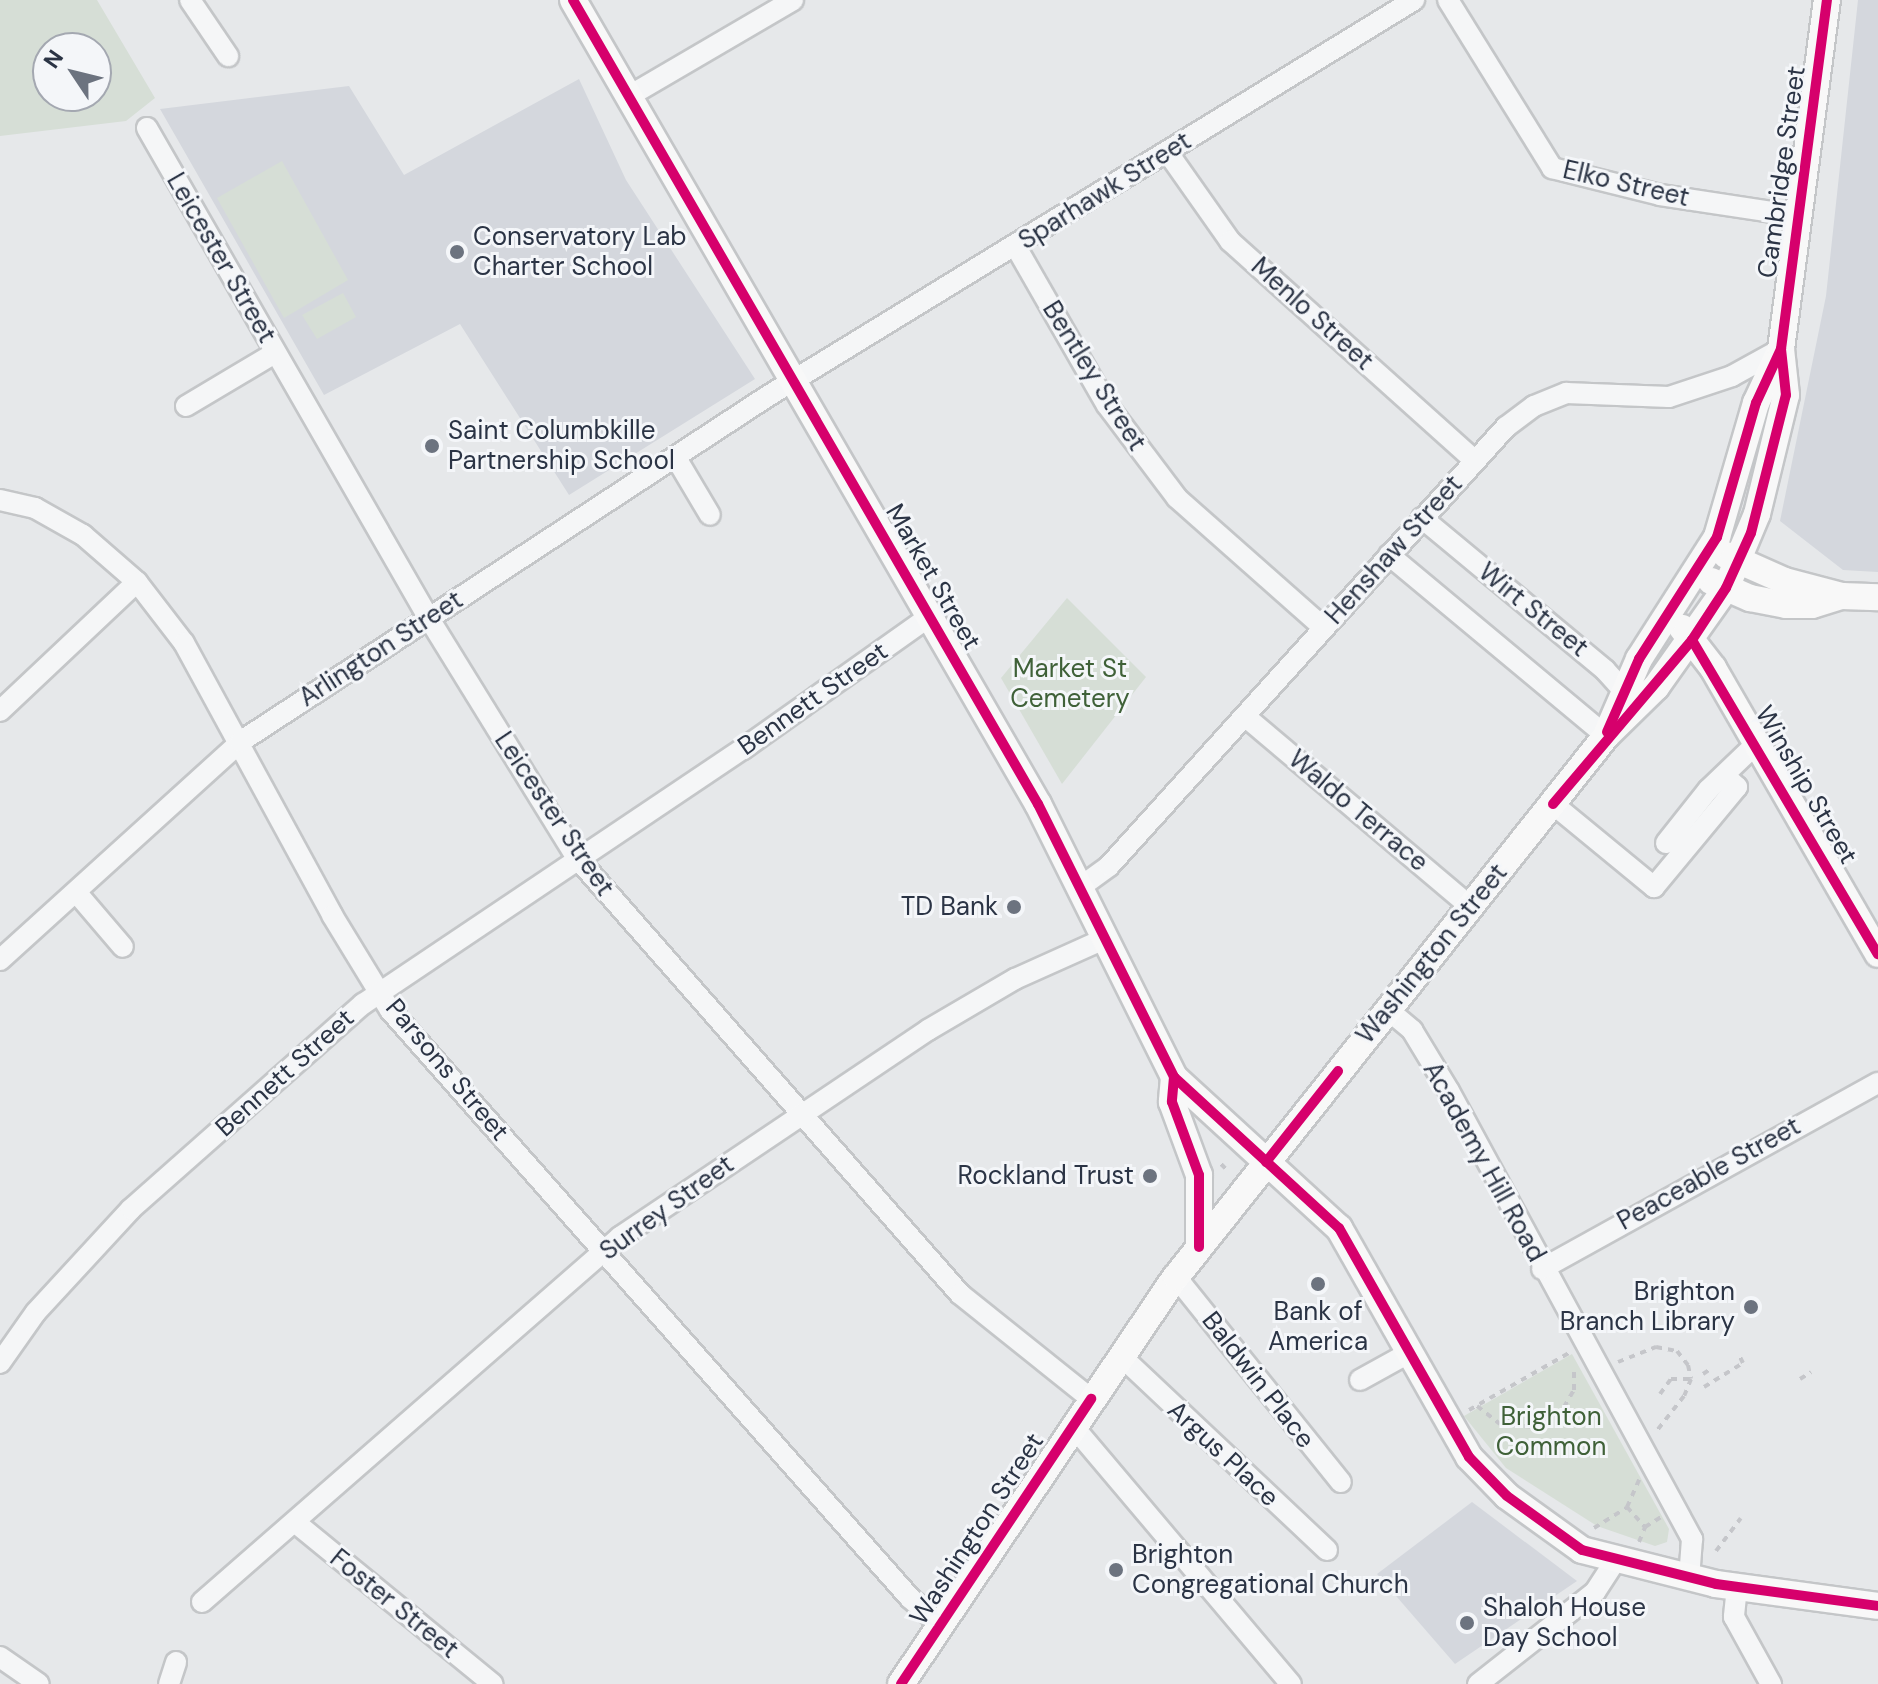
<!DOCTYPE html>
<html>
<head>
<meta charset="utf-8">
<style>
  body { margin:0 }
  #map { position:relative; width:1878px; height:1684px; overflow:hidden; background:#e6e8ea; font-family:"DM Sans",sans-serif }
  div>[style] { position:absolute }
  .built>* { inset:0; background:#d4d7dd }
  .green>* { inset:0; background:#d6ded6 }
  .path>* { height:4px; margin-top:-2px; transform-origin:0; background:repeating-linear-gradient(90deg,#c5c6ca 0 6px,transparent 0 12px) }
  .roads { filter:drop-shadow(2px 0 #c4c6c8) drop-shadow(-2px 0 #c4c6c8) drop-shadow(0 2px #c4c6c8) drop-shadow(0 -2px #c4c6c8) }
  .minor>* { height:20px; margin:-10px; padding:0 10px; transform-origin:10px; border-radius:10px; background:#f5f6f7 }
  .major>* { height:26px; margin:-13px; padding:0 13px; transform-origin:13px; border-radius:13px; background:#f8f8f8 }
  .cycleway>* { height:10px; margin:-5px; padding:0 5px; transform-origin:5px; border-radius:5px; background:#d6006c }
  .dots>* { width:22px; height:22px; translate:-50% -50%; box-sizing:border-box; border:4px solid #f4f6f9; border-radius:50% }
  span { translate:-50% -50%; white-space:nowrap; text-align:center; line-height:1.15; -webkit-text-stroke:6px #f4f6f9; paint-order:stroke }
  .street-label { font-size:26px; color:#2b3445 }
  .poi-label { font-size:26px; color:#2b3445 }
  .left { translate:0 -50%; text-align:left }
  .right { translate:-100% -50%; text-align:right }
  .park-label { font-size:26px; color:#3f6138 }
  .north { position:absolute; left:32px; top:32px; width:80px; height:80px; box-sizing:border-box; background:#f4f6f9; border:2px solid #a4a8b1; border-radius:50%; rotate:305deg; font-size:22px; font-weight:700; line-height:32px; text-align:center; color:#2b3445 }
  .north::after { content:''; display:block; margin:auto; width:28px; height:36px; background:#6c737f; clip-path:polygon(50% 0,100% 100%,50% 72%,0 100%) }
</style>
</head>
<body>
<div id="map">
  <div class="built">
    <i style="clip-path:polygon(1858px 0,1878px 0,1878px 572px,1843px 570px,1780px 521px,1826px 296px)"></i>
    <i style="clip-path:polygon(579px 79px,626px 180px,755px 379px,569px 495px,460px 324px,324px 395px,160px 109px,349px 86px,404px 175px)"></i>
    <i style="clip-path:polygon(1472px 1502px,1577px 1581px,1455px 1664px,1377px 1574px)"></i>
  </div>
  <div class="green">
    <i style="clip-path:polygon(evenodd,0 0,97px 0,155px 98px,126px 121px,0 136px,0 0,48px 48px,96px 48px,96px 96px,48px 96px,48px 48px)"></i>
    <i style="clip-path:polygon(282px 161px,348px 280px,284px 318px,217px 198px)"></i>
    <i style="clip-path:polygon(343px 293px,356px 317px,317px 339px,302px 315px)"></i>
    <i style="clip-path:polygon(1067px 598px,1146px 677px,1062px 784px,1001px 678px)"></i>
    <i style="clip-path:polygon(1572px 1354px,1669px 1529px,1667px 1542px,1655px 1546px,1597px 1526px,1506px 1468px,1464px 1416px)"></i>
  </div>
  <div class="path">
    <i style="left:1221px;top:1164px;width:10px;rotate:45deg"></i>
    <i style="left:1618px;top:1362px;width:41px;rotate:-21.5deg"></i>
    <i style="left:1656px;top:1347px;width:21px;rotate:11deg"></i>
    <i style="left:1677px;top:1351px;width:18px;rotate:52deg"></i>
    <i style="left:1688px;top:1365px;width:14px;rotate:78deg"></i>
    <i style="left:1691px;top:1379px;width:18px;rotate:112deg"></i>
    <i style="left:1684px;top:1396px;width:47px;rotate:128.1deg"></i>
    <i style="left:1703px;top:1374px;width:7px;rotate:-34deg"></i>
    <i style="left:1800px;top:1379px;width:13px;rotate:-32deg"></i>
    <i style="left:1704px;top:1387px;width:46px;rotate:-31.6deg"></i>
    <i style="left:1743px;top:1363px;width:9px;rotate:-117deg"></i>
    <i style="left:1660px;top:1394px;width:19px;rotate:-54deg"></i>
    <i style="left:1671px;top:1379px;width:20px"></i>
    <i style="left:1477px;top:1406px;width:29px;rotate:38deg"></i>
    <i style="left:1500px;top:1424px;width:33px;rotate:5deg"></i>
    <i style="left:1533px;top:1427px;width:37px;rotate:-33deg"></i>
    <i style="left:1564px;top:1407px;width:20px;rotate:-60deg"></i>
    <i style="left:1574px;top:1390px;width:23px;rotate:-90deg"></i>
    <i style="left:1469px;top:1410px;width:115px;rotate:-29.7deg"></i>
    <i style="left:1627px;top:1507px;width:27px;rotate:48deg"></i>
    <i style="left:1594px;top:1528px;width:39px;rotate:-32deg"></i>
    <i style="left:1627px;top:1507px;width:30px;rotate:-66deg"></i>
    <i style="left:1639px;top:1542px;width:16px;rotate:-68deg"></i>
    <i style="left:1645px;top:1527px;width:19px;rotate:-32deg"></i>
    <i style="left:1716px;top:1551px;width:41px;rotate:-52.9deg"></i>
  </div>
  <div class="roads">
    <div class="minor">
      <i style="left:190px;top:0;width:68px;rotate:55.8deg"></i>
      <i style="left:1448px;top:0;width:198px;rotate:58.2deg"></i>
      <i style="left:1552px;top:168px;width:111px;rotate:14deg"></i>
      <i style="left:1660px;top:195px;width:141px;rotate:8.6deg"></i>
      <i style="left:629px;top:96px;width:190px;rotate:-30.3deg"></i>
      <i style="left:147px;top:128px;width:564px;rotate:60.12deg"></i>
      <i style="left:428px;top:617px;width:283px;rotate:58.3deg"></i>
      <i style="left:577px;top:858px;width:580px;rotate:48.7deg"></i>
      <i style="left:960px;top:1294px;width:168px;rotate:38.7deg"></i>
      <i style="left:1168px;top:153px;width:108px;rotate:54.8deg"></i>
      <i style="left:1230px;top:241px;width:328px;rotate:41.9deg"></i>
      <i style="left:1016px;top:247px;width:182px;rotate:60.1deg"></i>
      <i style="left:1107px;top:405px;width:116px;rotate:53deg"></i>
      <i style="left:1177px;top:498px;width:196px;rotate:41.5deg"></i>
      <i style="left:186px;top:406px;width:104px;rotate:-30.8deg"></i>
      <i style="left:676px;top:458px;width:66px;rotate:59.2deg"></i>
      <i style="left:0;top:500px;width:36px;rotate:13deg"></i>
      <i style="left:35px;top:508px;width:55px;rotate:29.4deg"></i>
      <i style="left:83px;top:535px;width:72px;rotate:41deg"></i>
      <i style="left:137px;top:582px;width:77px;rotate:52.4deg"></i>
      <i style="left:184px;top:643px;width:310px;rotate:61.4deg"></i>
      <i style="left:332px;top:915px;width:111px;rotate:58.6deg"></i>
      <i style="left:390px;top:1010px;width:785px;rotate:48.51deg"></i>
      <i style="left:910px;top:1598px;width:41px;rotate:41.1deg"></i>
      <i style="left:1422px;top:518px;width:238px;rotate:39.7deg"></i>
      <i style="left:1605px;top:670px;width:39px;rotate:48deg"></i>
      <i style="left:1389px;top:555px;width:283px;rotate:39.8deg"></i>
      <i style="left:0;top:711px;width:188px;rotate:-43.3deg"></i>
      <i style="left:1246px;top:717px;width:293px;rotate:40.2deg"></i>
      <i style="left:1553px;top:804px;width:131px;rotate:39.4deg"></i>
      <i style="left:1654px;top:887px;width:130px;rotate:-50.3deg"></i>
      <i style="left:1737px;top:787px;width:15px;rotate:-138deg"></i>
      <i style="left:1666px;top:843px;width:68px;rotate:-51.6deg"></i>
      <i style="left:1708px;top:790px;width:68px;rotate:-43.8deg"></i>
      <i style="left:1079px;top:888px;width:37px;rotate:-36deg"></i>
      <i style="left:1109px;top:866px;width:592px;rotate:-47.88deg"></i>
      <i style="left:1506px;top:427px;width:35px;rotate:-37deg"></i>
      <i style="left:1534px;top:406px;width:35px;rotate:-22deg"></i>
      <i style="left:1566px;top:393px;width:103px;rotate:2.2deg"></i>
      <i style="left:1669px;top:397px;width:66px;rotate:-18.4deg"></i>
      <i style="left:1732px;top:376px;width:56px;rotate:-28.9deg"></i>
      <i style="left:76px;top:892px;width:72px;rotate:49.5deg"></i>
      <i style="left:0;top:960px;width:324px;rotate:-42.2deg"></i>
      <i style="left:240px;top:742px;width:631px;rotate:-33.24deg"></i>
      <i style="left:768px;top:396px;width:758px;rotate:-31.51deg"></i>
      <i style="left:1387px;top:1009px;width:33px;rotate:40deg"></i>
      <i style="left:1412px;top:1030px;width:71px;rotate:58.8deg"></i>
      <i style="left:1449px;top:1091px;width:510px;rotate:61.52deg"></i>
      <i style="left:1692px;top:1539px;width:40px;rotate:94.3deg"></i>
      <i style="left:1542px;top:1269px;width:384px;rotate:-29deg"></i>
      <i style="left:1176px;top:1277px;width:263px;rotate:51.2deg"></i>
      <i style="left:1121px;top:1356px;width:283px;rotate:43.3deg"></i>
      <i style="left:0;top:1363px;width:62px;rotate:-54.8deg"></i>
      <i style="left:36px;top:1312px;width:140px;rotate:-47.3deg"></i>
      <i style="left:131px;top:1209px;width:310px;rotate:-41.5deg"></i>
      <i style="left:363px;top:1004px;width:458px;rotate:-33.9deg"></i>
      <i style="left:743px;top:749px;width:229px;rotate:-35.4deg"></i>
      <i style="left:1360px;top:1380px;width:54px;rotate:-29deg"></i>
      <i style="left:1072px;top:1425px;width:339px;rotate:49.8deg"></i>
      <i style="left:296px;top:1523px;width:254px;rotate:39.3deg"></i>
      <i style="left:1737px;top:1587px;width:30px;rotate:96deg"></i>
      <i style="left:1734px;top:1617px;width:77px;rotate:61.1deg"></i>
      <i style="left:202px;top:1602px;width:555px;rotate:-41.13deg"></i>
      <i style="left:620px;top:1237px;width:371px;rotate:-33.9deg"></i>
      <i style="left:928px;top:1030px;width:101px;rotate:-30.4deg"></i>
      <i style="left:1015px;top:979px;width:98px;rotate:-24.2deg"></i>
      <i style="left:0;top:1657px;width:47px;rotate:34.7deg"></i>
      <i style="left:169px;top:1684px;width:23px;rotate:-72deg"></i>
      <i style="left:1478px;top:1684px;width:149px;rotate:-38.2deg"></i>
      <i style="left:1595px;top:1592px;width:37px;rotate:-57deg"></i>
    </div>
    <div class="major">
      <i style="left:573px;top:0;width:929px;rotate:59.96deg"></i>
      <i style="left:1038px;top:804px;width:305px;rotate:63.5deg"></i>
      <i style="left:1174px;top:1077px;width:224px;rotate:42.5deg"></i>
      <i style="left:1339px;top:1228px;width:263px;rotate:60.4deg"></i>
      <i style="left:1469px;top:1457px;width:54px;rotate:45.7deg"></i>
      <i style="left:1507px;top:1496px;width:92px;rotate:35.8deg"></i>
      <i style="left:1582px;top:1550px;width:138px;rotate:14.2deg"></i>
      <i style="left:1716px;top:1584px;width:163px;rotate:7.7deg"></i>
      <i style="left:1726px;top:555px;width:64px;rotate:23.8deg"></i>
      <i style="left:1785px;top:581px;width:59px;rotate:14.7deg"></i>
      <i style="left:1711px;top:581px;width:43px;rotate:23.6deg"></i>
      <i style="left:1750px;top:598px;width:37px;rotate:11deg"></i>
      <i style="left:1786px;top:605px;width:26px"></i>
      <i style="left:1812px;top:605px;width:31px;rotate:-17deg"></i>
      <i style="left:1842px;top:596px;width:36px;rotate:2deg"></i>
      <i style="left:1682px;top:628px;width:51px;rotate:52.2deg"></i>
      <i style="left:1713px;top:668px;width:330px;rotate:60deg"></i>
      <i style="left:1607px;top:733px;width:81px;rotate:-66.6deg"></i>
      <i style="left:1639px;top:659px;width:145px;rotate:-57.4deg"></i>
      <i style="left:1717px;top:537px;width:140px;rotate:-73.8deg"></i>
      <i style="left:1756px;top:403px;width:60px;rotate:-65.2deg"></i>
      <i style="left:1174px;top:1077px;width:25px;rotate:95deg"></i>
      <i style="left:1172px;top:1102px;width:78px;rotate:69.7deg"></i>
      <i style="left:1199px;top:1175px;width:72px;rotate:90deg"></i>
      <i style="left:901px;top:1684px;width:491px;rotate:-56deg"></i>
      <i style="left:1176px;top:1277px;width:691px;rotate:-51.52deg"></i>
      <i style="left:1606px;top:736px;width:70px;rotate:-44.4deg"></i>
      <i style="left:1656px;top:687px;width:121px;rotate:-54.7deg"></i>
      <i style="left:1726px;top:588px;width:80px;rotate:-67.3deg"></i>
      <i style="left:1757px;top:514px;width:122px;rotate:-76.3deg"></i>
      <i style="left:1786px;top:395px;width:46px;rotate:-96.2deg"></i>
      <i style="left:1781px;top:349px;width:352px;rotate:-82.5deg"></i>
    </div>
  </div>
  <div class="cycleway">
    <i style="left:573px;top:0;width:929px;rotate:59.96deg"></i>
    <i style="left:1038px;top:804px;width:305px;rotate:63.5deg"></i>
    <i style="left:1174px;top:1077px;width:224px;rotate:42.5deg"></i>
    <i style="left:1339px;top:1228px;width:263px;rotate:60.4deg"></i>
    <i style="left:1469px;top:1457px;width:54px;rotate:45.7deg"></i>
    <i style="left:1507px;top:1496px;width:92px;rotate:35.8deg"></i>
    <i style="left:1582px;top:1550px;width:138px;rotate:14.2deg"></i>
    <i style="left:1716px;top:1584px;width:163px;rotate:7.7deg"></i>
    <i style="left:1692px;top:640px;width:365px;rotate:59.4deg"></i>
    <i style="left:1607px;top:732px;width:80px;rotate:-66.3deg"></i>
    <i style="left:1639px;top:659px;width:145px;rotate:-57.4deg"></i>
    <i style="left:1717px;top:537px;width:140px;rotate:-73.8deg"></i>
    <i style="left:1756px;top:403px;width:60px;rotate:-65.2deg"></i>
    <i style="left:1553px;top:804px;width:215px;rotate:-49.7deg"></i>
    <i style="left:1692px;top:640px;width:62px;rotate:-56.8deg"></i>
    <i style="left:1726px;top:588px;width:60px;rotate:-65.6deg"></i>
    <i style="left:1751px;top:533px;width:142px;rotate:-75.8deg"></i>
    <i style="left:1786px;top:395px;width:46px;rotate:-96.2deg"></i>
    <i style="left:1781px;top:349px;width:352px;rotate:-82.5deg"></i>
    <i style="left:1174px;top:1077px;width:25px;rotate:95deg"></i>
    <i style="left:1172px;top:1102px;width:78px;rotate:69.7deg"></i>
    <i style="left:1199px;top:1175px;width:72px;rotate:90deg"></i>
    <i style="left:1266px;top:1162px;width:116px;rotate:-51.6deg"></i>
    <i style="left:901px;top:1684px;width:343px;rotate:-56.3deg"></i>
  </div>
  <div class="dots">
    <i style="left:457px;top:252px;background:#6c737f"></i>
    <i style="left:432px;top:446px;background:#6c737f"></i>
    <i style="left:1014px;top:907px;background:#6c737f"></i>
    <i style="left:1150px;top:1176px;background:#6c737f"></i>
    <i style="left:1318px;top:1284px;background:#6c737f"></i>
    <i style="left:1751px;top:1307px;background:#6c737f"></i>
    <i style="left:1116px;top:1570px;background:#6c737f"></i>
    <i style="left:1467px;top:1623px;background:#6c737f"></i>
  </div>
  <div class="street-label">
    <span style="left:1782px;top:172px;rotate:-82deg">Cambridge Street</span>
    <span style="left:1626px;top:184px;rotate:13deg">Elko Street</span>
    <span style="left:1105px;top:191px;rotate:-32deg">Sparhawk Street</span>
    <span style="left:221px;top:258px;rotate:60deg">Leicester Street</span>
    <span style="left:1312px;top:314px;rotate:42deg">Menlo Street</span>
    <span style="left:1094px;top:376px;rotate:58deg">Bentley Street</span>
    <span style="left:1394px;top:550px;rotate:-48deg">Henshaw Street</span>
    <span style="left:933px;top:577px;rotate:60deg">Market Street</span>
    <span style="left:1533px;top:610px;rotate:39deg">Wirt Street</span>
    <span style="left:381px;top:649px;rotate:-33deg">Arlington Street</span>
    <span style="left:813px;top:699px;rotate:-35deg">Bennett Street</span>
    <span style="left:1806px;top:785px;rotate:60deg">Winship Street</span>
    <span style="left:1358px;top:811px;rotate:40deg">Waldo Terrace</span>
    <span style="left:554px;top:814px;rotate:56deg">Leicester Street</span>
    <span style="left:1432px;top:954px;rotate:-51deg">Washington Street</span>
    <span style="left:447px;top:1070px;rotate:50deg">Parsons Street</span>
    <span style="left:285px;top:1073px;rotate:-42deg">Bennett Street</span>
    <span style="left:1484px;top:1162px;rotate:61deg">Academy Hill Road</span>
    <span style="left:1709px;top:1174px;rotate:-29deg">Peaceable Street</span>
    <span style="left:667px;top:1208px;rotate:-36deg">Surrey Street</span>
    <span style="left:1258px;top:1380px;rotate:52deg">Baldwin Place</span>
    <span style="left:1223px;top:1454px;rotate:43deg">Argus Place</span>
    <span style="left:977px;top:1529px;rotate:-57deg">Washington Street</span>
    <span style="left:394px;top:1604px;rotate:39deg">Foster Street</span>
  </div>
  <div class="poi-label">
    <span class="left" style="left:473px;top:252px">Conservatory Lab<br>Charter School</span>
    <span class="left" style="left:448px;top:446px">Saint Columbkille<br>Partnership School</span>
    <span class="right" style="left:998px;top:907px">TD Bank</span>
    <span class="right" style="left:1134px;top:1176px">Rockland Trust</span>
    <span class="right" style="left:1735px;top:1307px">Brighton<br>Branch Library</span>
    <span style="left:1318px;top:1327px">Bank of<br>America</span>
    <span class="left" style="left:1132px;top:1570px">Brighton<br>Congregational Church</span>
    <span class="left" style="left:1483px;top:1623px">Shaloh House<br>Day School</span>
  </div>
  <div class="park-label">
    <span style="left:1070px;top:684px">Market St<br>Cemetery</span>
    <span style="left:1551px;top:1432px">Brighton<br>Common</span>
  </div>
  <div class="north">N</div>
</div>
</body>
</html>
